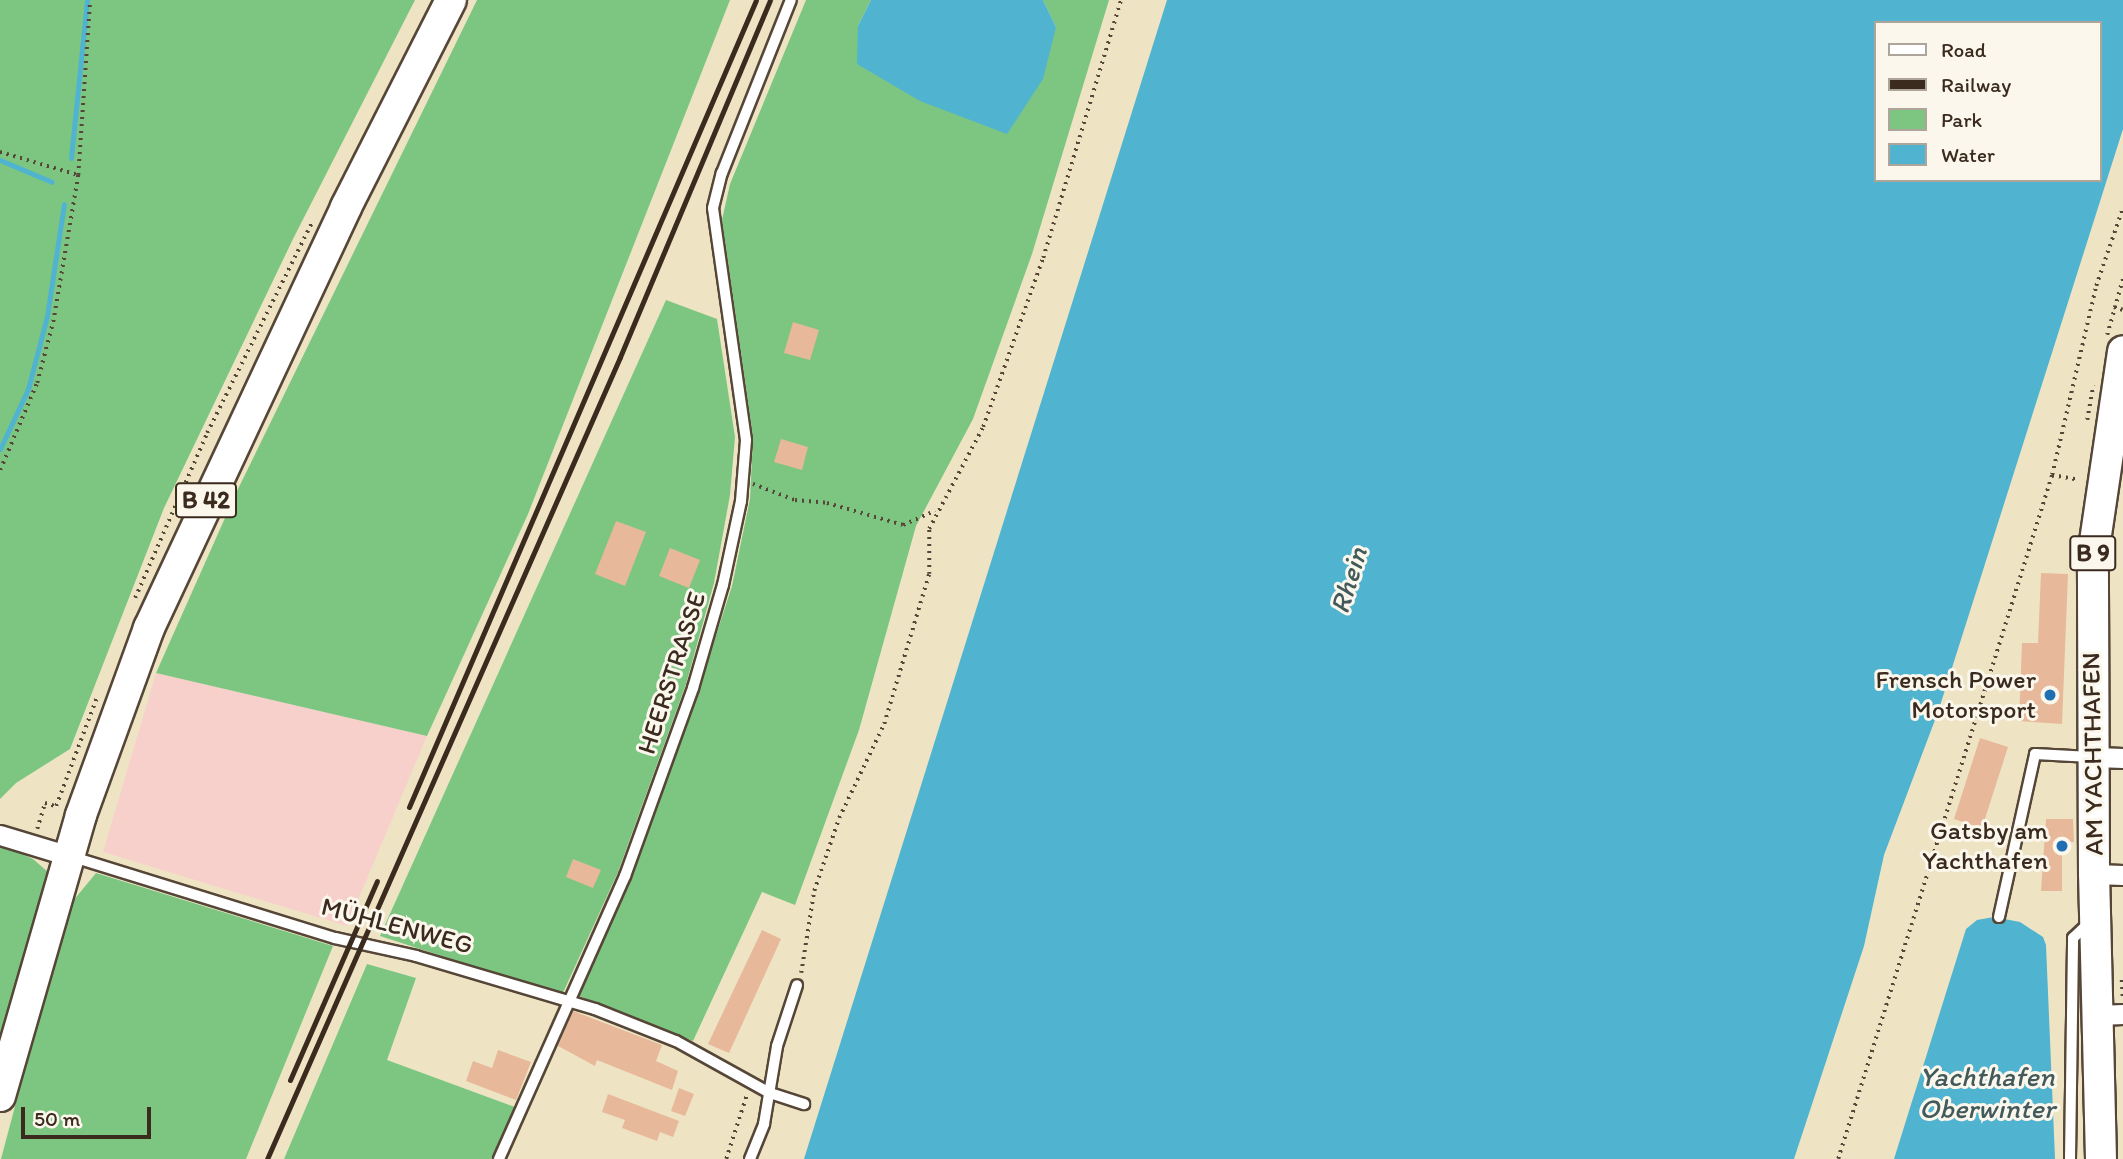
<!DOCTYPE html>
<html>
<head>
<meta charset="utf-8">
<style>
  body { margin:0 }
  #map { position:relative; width:2123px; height:1159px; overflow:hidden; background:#eee4c4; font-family:Itim,sans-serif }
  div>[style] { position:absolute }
  .built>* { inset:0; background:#f7d0cc }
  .green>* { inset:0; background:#7dc682 }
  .water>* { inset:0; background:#50b3cf }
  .stream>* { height:5px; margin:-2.5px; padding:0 2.5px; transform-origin:2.5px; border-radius:2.5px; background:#50b3cf }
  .building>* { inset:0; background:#e7b899 }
  .path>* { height:3.5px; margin-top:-1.75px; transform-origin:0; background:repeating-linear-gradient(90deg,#564637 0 2px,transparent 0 7px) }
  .roads { filter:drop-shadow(2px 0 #564637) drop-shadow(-2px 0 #564637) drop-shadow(0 2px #564637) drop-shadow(0 -2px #564637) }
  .lane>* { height:10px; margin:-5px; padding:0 5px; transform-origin:5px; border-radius:5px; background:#fff }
  .street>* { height:19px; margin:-9.5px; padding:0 9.5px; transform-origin:9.5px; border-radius:9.5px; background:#fff }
  .primary>* { height:30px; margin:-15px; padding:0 15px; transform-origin:15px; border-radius:15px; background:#fff }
  .rail>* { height:5px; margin:-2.5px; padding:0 2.5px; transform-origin:2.5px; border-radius:2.5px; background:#3b2a1e }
  .dots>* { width:19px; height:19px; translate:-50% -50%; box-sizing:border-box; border:4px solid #fbf7ec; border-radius:50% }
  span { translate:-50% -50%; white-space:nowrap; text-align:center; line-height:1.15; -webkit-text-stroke:6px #fbf7ec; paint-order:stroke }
  .shield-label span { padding:2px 5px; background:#fbf7ec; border:2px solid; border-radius:5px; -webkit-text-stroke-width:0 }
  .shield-label { font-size:24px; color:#3b2a1e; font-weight:700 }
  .street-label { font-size:26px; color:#3b2a1e }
  .poi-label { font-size:26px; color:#3b2a1e }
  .right { translate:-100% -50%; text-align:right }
  .water-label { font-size:28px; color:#425a5c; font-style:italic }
  .legend { position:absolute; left:1874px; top:21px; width:228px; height:161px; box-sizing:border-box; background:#fbf7ec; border:2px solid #aea59a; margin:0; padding:9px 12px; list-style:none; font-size:21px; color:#3b2a1e }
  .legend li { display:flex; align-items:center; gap:14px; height:35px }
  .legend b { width:35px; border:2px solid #aea59a }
  .scale { position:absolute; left:21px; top:1107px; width:130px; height:32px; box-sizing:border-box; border:4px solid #3b2a1e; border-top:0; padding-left:9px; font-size:21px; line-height:24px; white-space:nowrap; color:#3b2a1e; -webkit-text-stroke:5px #fbf7ec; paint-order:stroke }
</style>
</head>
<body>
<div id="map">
  <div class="built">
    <i style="clip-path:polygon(156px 673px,427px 736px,347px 926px,103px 852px)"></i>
  </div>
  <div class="green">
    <i style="clip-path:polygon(0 0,415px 0,293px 239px,164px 508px,70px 749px,16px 783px,0 799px)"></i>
    <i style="clip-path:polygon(477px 0,730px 0,528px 514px,427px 736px,156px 673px,237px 491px)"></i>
    <i style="clip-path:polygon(806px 0,871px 0,858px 26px,1056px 27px,1043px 0,1109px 0,1032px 254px,973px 419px,916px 526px,859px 730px,795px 905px,762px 892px,693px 1041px,579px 996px,698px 691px,732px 586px,750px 499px,753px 437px,722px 220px,730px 184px)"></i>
    <i style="clip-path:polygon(666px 300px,717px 319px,735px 437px,730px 495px,714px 583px,686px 684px,618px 872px,562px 995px,380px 936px)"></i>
    <i style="clip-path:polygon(0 844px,33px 859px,48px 872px,0 1049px)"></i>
    <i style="clip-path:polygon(96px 873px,333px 946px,246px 1159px,1px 1159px,68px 907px)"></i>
    <i style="clip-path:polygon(367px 964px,416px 978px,387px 1060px,515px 1107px,491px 1159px,284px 1159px)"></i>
  </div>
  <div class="water">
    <i style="clip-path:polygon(871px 0,1043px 0,1056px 27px,1043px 79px,1007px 134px,920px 101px,857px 64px,858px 26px)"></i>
    <i style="clip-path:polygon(evenodd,1167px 0,2123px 0,2123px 129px,1938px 712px,1884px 855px,1864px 946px,1794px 1159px,804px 1159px,1167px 0,1876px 23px,2100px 23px,2100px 180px,1876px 180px,1876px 23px)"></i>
    <i style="clip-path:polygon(1994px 917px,2020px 922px,2043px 937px,2046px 945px,2055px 1159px,1894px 1159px,1966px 929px,1977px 920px)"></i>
  </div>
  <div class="stream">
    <i style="left:71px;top:158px;width:159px;rotate:-84.2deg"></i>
    <i style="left:0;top:160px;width:56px;rotate:22.9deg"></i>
    <i style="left:0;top:449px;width:66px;rotate:-65deg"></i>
    <i style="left:28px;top:389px;width:75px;rotate:-75.4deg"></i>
    <i style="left:47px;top:316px;width:113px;rotate:-81.4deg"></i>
  </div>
  <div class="building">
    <i style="clip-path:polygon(793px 322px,819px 330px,810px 360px,784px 353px)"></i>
    <i style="clip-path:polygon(781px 439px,808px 447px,802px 470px,774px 462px)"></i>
    <i style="clip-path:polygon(616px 521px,646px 532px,625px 586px,595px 574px)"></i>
    <i style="clip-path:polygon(670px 548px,700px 560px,689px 588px,659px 576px)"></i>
    <i style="clip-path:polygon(2041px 573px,2068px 574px,2062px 724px,2019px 721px,2022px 643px,2038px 643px)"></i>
    <i style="clip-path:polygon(1980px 738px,2008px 747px,1982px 828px,1954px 819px)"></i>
    <i style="clip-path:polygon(2046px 819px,2073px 819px,2074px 842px,2062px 842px,2062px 891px,2041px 891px)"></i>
    <i style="clip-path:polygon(573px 859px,601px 870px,593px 888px,566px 877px)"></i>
    <i style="clip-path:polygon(762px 930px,781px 939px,729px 1053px,708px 1044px)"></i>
    <i style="clip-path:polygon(573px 1011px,662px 1045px,656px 1061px,678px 1071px,672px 1090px,597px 1060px,595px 1066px,558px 1046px)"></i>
    <i style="clip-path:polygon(498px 1050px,531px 1062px,516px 1100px,466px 1081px,473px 1061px,492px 1068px)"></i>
    <i style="clip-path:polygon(679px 1088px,694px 1094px,685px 1116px,671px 1111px)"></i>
    <i style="clip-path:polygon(608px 1094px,679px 1121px,673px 1137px,660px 1132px,657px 1141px,622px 1128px,625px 1120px,602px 1112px)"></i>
  </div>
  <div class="path">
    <i style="left:0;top:152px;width:81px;rotate:16.4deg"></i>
    <i style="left:2114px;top:307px;width:9px;rotate:18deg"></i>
    <i style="left:2107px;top:335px;width:59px;rotate:-74.3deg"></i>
    <i style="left:2087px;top:420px;width:35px;rotate:-80deg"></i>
    <i style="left:0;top:470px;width:95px;rotate:-67deg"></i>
    <i style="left:37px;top:383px;width:63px;rotate:-75.3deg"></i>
    <i style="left:53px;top:322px;width:149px;rotate:-80.3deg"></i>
    <i style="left:78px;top:175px;width:175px;rotate:-86.1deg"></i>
    <i style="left:2052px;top:475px;width:194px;rotate:-76.9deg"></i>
    <i style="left:2096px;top:286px;width:83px;rotate:-71.1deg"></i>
    <i style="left:753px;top:484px;width:45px;rotate:20.9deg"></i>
    <i style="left:795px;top:500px;width:32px;rotate:5deg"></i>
    <i style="left:827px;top:503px;width:79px;rotate:16.1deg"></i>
    <i style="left:903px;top:525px;width:35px;rotate:-24deg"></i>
    <i style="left:135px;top:598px;width:180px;rotate:-66.4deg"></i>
    <i style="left:207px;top:433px;width:236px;rotate:-63.5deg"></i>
    <i style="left:56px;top:806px;width:116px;rotate:-69.4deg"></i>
    <i style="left:37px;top:829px;width:27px;rotate:-73deg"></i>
    <i style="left:45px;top:803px;width:10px;rotate:17deg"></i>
    <i style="left:801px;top:973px;width:83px;rotate:-81deg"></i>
    <i style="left:814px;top:891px;width:77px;rotate:-71.1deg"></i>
    <i style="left:839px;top:818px;width:104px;rotate:-64.4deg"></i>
    <i style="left:884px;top:724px;width:157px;rotate:-73.3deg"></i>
    <i style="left:929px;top:574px;width:45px;rotate:-90deg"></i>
    <i style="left:929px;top:529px;width:115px;rotate:-62.1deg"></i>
    <i style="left:983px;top:427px;width:179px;rotate:-70.5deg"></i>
    <i style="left:1043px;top:258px;width:270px;rotate:-73.2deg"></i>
    <i style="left:2122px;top:980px;width:17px;rotate:87deg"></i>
    <i style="left:726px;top:1159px;width:68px;rotate:-72.1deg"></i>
    <i style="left:1838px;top:1159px;width:717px;rotate:-72.63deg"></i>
    <i style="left:2052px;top:475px;width:27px;rotate:10deg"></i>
  </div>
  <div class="roads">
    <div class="lane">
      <i style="left:73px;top:857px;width:274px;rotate:17.2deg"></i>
      <i style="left:335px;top:938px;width:83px;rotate:12.5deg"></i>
      <i style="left:416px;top:956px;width:187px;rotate:16.5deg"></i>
      <i style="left:595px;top:1009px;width:87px;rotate:21.6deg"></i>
      <i style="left:676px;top:1041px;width:107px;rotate:29deg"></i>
      <i style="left:770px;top:1093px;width:36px;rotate:18deg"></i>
      <i style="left:1999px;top:917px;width:167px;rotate:-77.5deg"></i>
      <i style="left:2035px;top:754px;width:56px;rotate:3.1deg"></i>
      <i style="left:499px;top:1159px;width:310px;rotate:-66deg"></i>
      <i style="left:625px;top:876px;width:200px;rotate:-70.1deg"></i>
      <i style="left:693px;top:688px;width:107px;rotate:-73.8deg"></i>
      <i style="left:723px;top:585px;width:86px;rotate:-77.9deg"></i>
      <i style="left:741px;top:501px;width:61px;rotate:-85.3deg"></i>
      <i style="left:746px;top:440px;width:234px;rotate:-98.1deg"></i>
      <i style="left:713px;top:208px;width:36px;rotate:-76deg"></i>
      <i style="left:722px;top:173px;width:186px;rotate:-68.3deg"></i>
      <i style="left:750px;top:1159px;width:38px;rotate:-68deg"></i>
      <i style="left:764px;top:1124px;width:79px;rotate:-80.5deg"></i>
      <i style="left:777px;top:1046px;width:64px;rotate:-71.8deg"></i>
      <i style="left:2070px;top:1159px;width:221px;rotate:-89.2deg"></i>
      <i style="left:2073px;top:938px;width:22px;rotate:-43deg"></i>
    </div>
    <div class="street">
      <i style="left:2095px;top:757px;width:28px;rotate:2deg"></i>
      <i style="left:0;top:835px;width:72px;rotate:16.9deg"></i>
      <i style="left:2094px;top:874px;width:29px;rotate:2deg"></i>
      <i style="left:2097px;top:1015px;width:26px;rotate:-2deg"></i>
    </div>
    <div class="primary">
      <i style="left:0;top:1096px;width:292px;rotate:-73.9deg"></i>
      <i style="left:81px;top:815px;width:199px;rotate:-70deg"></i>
      <i style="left:149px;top:628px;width:465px;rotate:-64.9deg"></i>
      <i style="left:346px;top:207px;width:232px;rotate:-63.1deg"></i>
      <i style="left:2101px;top:1159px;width:285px;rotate:-91.4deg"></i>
      <i style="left:2094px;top:874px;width:319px;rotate:-90.2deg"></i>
      <i style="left:2093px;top:555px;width:206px;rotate:-81.6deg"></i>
    </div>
  </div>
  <div class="rail">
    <i style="left:409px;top:807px;width:878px;rotate:-66.73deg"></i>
    <i style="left:290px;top:1080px;width:217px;rotate:-66.4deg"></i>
    <i style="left:267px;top:1159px;width:876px;rotate:-66.24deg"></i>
    <i style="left:620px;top:357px;width:387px;rotate:-67.2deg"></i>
  </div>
  <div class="dots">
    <i style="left:2050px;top:695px;background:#1f6fb2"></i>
    <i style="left:2062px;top:846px;background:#1f6fb2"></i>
  </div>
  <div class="shield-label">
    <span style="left:206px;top:500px">B 42</span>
    <span style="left:2093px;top:553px">B 9</span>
  </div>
  <div class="street-label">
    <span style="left:672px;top:673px;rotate:-72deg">HEERSTRASSE</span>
    <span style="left:2093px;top:754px;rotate:-91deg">AM YACHTHAFEN</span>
    <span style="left:397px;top:926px;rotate:15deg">MÜHLENWEG</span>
  </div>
  <div class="poi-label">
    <span class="right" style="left:2036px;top:695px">Frensch Power<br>Motorsport</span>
    <span class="right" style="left:2048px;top:846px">Gatsby am<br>Yachthafen</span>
  </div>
  <div class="water-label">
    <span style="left:1348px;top:580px;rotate:-73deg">Rhein</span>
    <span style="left:1987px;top:1092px">Yachthafen<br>Oberwinter</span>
  </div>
  <ul class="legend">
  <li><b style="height:9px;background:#fff"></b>Road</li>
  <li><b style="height:9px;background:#3b2a1e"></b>Railway</li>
  <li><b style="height:19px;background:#7dc682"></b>Park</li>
  <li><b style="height:19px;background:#50b3cf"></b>Water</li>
  </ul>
  <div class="scale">50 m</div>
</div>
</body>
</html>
